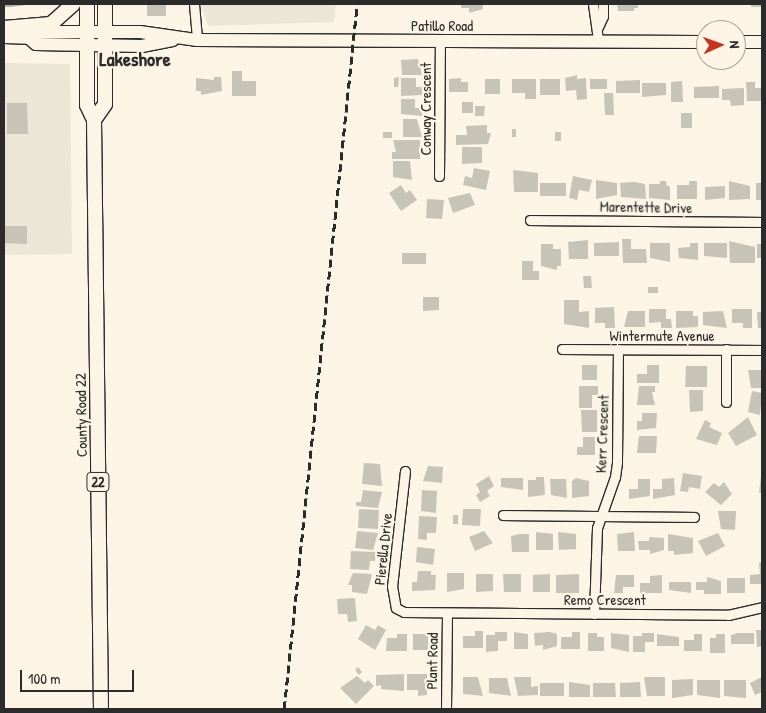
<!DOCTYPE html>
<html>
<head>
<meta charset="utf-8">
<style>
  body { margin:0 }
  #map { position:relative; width:766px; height:713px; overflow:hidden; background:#fcf5e5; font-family:"Patrick Hand",sans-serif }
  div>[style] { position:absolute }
  .built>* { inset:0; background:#ece6d7 }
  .water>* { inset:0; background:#b4b0a5 }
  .building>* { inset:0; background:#c8c3b7 }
  .roads { filter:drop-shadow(1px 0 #2b2b2b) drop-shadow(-1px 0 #2b2b2b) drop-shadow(0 1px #2b2b2b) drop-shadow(0 -1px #2b2b2b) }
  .street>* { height:9px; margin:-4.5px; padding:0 4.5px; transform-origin:4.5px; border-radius:4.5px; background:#fcf5e5 }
  .secondary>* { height:12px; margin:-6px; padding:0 6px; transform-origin:6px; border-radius:6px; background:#fcf5e5 }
  .primary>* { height:14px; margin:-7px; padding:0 7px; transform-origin:7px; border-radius:7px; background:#fcf5e5 }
  .rail>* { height:2.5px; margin-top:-1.25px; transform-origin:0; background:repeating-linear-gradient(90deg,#2b2b2b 0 8px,transparent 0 12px) }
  span { translate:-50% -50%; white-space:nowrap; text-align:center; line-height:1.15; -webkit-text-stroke:4.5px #fcf5e5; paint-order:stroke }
  .shield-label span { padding:1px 4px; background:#fcf5e5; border:1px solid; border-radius:4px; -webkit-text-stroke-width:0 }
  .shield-label { font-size:14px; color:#2b2b2b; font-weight:700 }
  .street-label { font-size:15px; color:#2b2b2b }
  .district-label { font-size:20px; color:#2b2b2b; font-weight:700 }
  .frame { position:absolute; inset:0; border:5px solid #2b2b2b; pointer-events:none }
  .north { position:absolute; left:696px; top:20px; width:50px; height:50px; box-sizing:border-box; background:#fcf5e5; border:1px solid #a8a49b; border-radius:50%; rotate:88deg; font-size:14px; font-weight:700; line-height:20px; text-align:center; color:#2b2b2b }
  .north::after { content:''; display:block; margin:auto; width:18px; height:22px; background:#c8321e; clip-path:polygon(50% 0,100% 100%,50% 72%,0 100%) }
  .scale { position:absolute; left:20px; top:670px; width:114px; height:22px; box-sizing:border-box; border:2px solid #2b2b2b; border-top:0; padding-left:6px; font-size:15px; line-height:18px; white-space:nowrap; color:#2b2b2b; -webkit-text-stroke:4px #fcf5e5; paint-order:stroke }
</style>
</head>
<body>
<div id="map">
  <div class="built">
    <i style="clip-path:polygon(200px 4px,336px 4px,334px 22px,208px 26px)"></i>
    <i style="clip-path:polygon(4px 63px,70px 64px,72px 254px,4px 255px)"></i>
  </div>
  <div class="water">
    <i style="clip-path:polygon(4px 4px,35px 4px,10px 7px,4px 7px)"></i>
  </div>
  <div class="building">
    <i style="clip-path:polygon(147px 4px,166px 4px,166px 16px,147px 16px)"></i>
    <i style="clip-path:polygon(461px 4px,483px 4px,483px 9px,469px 13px,469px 8px,461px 8px)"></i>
    <i style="clip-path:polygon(617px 4px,638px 4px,638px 8px,634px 8px,634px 11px,618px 11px)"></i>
    <i style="clip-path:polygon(751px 4px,761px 4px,761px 7px,751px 7px)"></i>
    <i style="clip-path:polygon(418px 59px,422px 75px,402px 75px,401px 60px)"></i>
    <i style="clip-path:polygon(232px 71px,242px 71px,242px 81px,256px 81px,256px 96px,232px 96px)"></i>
    <i style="clip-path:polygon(577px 75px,577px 79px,586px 78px,587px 99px,577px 100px,576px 90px,566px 91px,565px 78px)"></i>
    <i style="clip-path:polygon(214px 77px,221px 77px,222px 91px,201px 95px,201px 91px,196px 91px,196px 78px,214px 80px)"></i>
    <i style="clip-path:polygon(399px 77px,398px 87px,394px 87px,394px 78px)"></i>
    <i style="clip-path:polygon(401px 78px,416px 78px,416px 87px,422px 87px,422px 95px,401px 96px)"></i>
    <i style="clip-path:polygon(461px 78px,461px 82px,468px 82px,468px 92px,449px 92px,449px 79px)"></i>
    <i style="clip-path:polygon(485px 79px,500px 79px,500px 94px,485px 94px)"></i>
    <i style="clip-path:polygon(512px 79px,536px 79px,536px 99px,525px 99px,525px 93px,512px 93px)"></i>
    <i style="clip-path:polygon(540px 79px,560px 79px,560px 95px,540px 95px)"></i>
    <i style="clip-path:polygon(590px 79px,607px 79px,607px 89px,590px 89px)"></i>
    <i style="clip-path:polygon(640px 80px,640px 93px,616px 93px,616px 81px)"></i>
    <i style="clip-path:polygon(682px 81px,683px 102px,671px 102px,671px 82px)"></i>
    <i style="clip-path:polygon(746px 82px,755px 82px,755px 88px,762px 88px,762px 101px,747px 101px)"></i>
    <i style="clip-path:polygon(642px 83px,666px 83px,666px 95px,642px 97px)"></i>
    <i style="clip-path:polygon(719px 86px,719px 98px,694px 98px,694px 87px)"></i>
    <i style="clip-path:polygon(744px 88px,744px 105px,731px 106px,730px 100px,722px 100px,722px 89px)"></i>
    <i style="clip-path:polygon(604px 93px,613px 93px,614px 115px,605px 115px)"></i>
    <i style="clip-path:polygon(401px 99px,415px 99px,415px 108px,422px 108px,422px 116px,401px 114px)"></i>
    <i style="clip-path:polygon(462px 102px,473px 102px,473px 113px,462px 113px)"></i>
    <i style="clip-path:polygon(7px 103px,27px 103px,28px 134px,7px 134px)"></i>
    <i style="clip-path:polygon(475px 106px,485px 106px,484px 116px,475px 116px)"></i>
    <i style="clip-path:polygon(681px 113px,692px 113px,692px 128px,681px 128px)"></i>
    <i style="clip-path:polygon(403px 119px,417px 119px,422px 137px,403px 137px)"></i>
    <i style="clip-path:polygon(487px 125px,487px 133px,491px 133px,488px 144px,456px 145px,456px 135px,467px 135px,466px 126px)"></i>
    <i style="clip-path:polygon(512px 129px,516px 129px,516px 137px,512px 137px)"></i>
    <i style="clip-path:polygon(383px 132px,392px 132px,392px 138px,383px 138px)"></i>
    <i style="clip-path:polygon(555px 132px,561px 132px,561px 141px,555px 141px)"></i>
    <i style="clip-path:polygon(393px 140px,420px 140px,420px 159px,392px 159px,392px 152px,396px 152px)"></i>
    <i style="clip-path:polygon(462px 147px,482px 147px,482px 163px,462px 164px)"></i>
    <i style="clip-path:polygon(393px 161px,410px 161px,412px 180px,393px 177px)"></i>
    <i style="clip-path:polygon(474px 168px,490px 171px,486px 190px,463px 185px,465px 176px,472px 178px)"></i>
    <i style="clip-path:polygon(513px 170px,538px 173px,538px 192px,514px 192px)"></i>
    <i style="clip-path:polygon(573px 176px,592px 180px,589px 192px,579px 190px,577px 200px,569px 198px)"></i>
    <i style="clip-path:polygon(596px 180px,617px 183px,617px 195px,596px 199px)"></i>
    <i style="clip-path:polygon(660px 181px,666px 181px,667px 186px,670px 186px,670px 200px,649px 198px,649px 184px,660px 184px)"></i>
    <i style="clip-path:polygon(689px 181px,697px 181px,697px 199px,677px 199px,677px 185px,689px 185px)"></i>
    <i style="clip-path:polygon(729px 181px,750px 186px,750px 199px,729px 200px)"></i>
    <i style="clip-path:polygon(634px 182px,645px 184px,646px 199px,621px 197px,620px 183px)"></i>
    <i style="clip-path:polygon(540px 183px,566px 183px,566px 196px,540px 196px)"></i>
    <i style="clip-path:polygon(756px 183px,762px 183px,762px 200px,756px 200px)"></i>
    <i style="clip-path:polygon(401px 185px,406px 193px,410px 190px,417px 200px,401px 211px,389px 193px)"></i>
    <i style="clip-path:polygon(725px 186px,725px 198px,705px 200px,705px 187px)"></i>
    <i style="clip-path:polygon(470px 193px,475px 205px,453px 213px,448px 198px)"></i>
    <i style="clip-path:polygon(427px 199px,444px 200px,442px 219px,426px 218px)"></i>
    <i style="clip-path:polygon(4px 226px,27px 226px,27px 244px,4px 243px)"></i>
    <i style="clip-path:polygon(622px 239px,631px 239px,631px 249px,646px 249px,647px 263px,623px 263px)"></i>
    <i style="clip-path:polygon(588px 240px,588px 259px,569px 259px,568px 242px)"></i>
    <i style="clip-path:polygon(729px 241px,755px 247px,755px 263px,730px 263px)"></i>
    <i style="clip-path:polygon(619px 242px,619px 256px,594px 256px,594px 243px)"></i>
    <i style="clip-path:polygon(650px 243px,670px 243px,670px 262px,650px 258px)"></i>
    <i style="clip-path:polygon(690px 243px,698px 243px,698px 260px,679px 258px,678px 248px,690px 247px)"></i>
    <i style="clip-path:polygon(704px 243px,727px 243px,727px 258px,704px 256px)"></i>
    <i style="clip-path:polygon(541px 244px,553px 244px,553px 249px,561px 249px,561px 266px,557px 266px,557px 270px,541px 266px)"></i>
    <i style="clip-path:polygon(757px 244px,762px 244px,762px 258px,757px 258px)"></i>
    <i style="clip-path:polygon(402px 253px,426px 253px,426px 264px,402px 264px)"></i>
    <i style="clip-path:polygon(522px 261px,533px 261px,533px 271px,539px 271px,539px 280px,522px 280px)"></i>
    <i style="clip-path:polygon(583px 276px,591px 276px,592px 288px,584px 288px)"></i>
    <i style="clip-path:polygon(648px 287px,658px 287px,658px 293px,648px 293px)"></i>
    <i style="clip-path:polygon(423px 297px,439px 297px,439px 310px,423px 311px)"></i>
    <i style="clip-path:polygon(564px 300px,579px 300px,579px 312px,589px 311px,589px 328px,564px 324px)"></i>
    <i style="clip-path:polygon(614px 307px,615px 328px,605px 328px,605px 323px,595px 323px,595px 308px)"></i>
    <i style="clip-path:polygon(649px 309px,666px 309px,666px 319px,671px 319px,672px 328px,661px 328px,661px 322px,649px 323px)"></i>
    <i style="clip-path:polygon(732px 309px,752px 309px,752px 328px,743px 328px,743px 323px,732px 323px)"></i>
    <i style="clip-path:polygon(628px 311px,645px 311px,645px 327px,624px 327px)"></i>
    <i style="clip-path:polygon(676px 311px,693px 311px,693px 316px,698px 316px,698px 327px,676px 328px)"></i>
    <i style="clip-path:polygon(723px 311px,727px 328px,703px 325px,703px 312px)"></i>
    <i style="clip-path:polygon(757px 312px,762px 312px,762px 328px,758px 328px)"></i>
    <i style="clip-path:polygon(582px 365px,597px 365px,597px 380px,582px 380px)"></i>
    <i style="clip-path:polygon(647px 365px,659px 365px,659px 383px,637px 383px,637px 374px,647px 374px)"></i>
    <i style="clip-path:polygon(686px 366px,707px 366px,707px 387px,685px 387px)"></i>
    <i style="clip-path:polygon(748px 370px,762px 370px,762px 388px,751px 388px)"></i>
    <i style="clip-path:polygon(579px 386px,598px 386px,598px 395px,592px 395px,592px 408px,579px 408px)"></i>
    <i style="clip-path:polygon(639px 386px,655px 386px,655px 392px,652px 392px,655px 405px,637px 405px)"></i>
    <i style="clip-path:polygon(689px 390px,703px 390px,703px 411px,690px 412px)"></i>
    <i style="clip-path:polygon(752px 391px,762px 393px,760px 415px,748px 412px)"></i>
    <i style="clip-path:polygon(581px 410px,597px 410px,597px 432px,582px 432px)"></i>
    <i style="clip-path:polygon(642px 413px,657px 413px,656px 428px,637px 430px,637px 421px,642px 421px)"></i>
    <i style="clip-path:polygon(748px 417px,757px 435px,736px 446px,728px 433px)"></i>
    <i style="clip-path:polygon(705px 420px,711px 423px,709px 427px,722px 433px,717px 445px,696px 439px)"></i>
    <i style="clip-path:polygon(639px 436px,657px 436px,656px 453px,637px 453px)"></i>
    <i style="clip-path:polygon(583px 437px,595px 437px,595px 455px,577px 455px,577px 447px,583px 447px)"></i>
    <i style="clip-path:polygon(364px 463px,380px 464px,382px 486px,362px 484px)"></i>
    <i style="clip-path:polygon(428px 466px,443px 467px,442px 483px,423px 481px)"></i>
    <i style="clip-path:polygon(683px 473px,702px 476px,700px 489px,689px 487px,688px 492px,680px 491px)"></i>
    <i style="clip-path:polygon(489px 476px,494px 486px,487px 491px,490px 496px,480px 502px,476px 495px,480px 492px,476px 484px)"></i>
    <i style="clip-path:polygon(761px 476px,762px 476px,762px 493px,759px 493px)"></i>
    <i style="clip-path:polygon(536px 477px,544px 477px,545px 495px,528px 497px,528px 480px,536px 480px)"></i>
    <i style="clip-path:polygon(501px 478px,523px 478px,523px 490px,501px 487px)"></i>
    <i style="clip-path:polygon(576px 478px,589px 481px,589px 496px,572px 498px,572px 481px)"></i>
    <i style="clip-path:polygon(674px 478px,675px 495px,653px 499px,653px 489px,662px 489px,662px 479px)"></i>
    <i style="clip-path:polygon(550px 479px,566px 479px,567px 498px,551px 495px)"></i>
    <i style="clip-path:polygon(638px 479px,650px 479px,650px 496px,629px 499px,629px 489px,638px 489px)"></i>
    <i style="clip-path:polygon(724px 482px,732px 494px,721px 505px,705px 492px,714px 483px,719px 487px)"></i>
    <i style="clip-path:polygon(363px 490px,382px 492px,378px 508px,356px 506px,356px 502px,361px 502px)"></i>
    <i style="clip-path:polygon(422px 490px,437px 491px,436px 513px,421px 511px)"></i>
    <i style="clip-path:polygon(359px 509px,379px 510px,378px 529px,358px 528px)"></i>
    <i style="clip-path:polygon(463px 509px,481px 509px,480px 526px,462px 525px)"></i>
    <i style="clip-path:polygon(718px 511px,736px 511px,735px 530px,721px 529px)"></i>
    <i style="clip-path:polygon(453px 515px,458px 515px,458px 524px,453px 524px)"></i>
    <i style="clip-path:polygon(419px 516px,437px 517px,436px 533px,427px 533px,427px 540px,418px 539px)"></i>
    <i style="clip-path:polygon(357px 531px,378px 533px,373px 550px,355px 548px)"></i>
    <i style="clip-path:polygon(484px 531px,493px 543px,475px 551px,469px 537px)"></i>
    <i style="clip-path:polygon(536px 532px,553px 534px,553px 550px,536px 550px)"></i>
    <i style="clip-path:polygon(558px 532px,576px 534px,576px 549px,559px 550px)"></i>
    <i style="clip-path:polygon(634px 532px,635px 551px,618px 551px,617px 534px)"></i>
    <i style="clip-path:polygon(718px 533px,725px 546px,706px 556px,698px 541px)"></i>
    <i style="clip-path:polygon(519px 534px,529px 534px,529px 552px,512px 552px,511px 536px)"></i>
    <i style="clip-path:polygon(668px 534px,693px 538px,693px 553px,674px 555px,674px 551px,668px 551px)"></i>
    <i style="clip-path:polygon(649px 537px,664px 538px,664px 550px,650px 554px,650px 550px,639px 550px,638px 541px,649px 541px)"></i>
    <i style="clip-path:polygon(417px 547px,435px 549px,433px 565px,416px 562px)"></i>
    <i style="clip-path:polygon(351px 551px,376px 552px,375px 561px,370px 561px,369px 570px,350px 569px)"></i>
    <i style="clip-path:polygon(762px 562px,762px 584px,750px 584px,750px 575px,760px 574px,759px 563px)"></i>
    <i style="clip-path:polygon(418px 571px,431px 571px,431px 575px,436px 575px,435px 590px,412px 591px,412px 582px,417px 582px)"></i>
    <i style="clip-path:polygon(353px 573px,372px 574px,367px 594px,352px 592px,352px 585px,348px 585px)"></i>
    <i style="clip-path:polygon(447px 573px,464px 573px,464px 589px,447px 592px)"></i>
    <i style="clip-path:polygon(476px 574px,493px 574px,493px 591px,476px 592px)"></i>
    <i style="clip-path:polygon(503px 574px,521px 574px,521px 592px,504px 592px)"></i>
    <i style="clip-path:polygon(550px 574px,550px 592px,533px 592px,533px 575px)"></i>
    <i style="clip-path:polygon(579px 574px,579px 593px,556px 593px,556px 575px)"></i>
    <i style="clip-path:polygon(616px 575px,634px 575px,634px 587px,623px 587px,623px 593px,614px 593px)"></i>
    <i style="clip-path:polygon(662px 575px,662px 593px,640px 593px,640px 583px,650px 583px,650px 576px)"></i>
    <i style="clip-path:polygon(707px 577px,721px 581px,721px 594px,704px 594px,704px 590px,696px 590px,696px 582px,707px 582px)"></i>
    <i style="clip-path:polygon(727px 578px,745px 578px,745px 593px,727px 593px)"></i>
    <i style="clip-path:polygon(669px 582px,691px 582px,691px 593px,669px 590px)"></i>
    <i style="clip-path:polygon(355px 598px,357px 621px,348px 622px,347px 614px,338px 614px,337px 599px)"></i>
    <i style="clip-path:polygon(366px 625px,375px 630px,378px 625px,386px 630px,375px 650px,358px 639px)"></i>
    <i style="clip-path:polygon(756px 630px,762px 630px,762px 646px,757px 647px)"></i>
    <i style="clip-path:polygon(475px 631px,483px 631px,483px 648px,463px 648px,463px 636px,475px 636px)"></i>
    <i style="clip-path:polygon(495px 632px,507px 632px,507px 641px,498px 641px,498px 651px,486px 652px,486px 635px,495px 635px)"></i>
    <i style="clip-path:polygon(514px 632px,528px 634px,528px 649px,514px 649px)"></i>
    <i style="clip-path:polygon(550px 632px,557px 634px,557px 646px,543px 650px,543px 645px,535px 646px,534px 633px)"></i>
    <i style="clip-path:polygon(572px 632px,580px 632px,580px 649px,561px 649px,561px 637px,572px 637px)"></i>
    <i style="clip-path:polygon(588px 633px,597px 633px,597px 637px,604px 637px,604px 651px,588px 651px)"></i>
    <i style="clip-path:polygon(611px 633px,629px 635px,629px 652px,611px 648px)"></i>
    <i style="clip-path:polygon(642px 633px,654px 633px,654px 642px,645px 642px,645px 652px,633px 652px,633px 636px,642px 636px)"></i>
    <i style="clip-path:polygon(737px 633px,754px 633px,754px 644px,731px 644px,731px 635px)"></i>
    <i style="clip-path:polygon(397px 634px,407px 634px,407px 651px,386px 651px,387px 638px,397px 638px)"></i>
    <i style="clip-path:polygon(413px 634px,428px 634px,428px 650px,413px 650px)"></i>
    <i style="clip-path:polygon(657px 634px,679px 637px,679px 646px,657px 646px)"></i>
    <i style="clip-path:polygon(694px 634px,702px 634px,702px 651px,684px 651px,684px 640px,694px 640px)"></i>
    <i style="clip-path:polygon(716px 634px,725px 634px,725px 653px,710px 653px,710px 638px,716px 638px)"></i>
    <i style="clip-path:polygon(358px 667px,362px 672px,359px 675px,355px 670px)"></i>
    <i style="clip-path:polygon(404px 674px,404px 691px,381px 689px,381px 685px,376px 686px,376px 675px)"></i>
    <i style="clip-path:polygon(407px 674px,427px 674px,427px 695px,418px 696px,418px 690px,407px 690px)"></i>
    <i style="clip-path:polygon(357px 676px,365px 683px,368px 680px,374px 686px,356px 704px,340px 688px)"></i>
    <i style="clip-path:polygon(463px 677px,478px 677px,483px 696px,463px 694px)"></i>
    <i style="clip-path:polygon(514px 677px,531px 677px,531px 687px,538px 686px,538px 695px,518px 696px)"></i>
    <i style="clip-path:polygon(644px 677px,665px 677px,665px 696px,647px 696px)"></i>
    <i style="clip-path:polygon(762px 677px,762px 692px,755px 695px,750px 683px)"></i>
    <i style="clip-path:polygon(489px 678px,507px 678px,511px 696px,489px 693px)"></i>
    <i style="clip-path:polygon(693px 679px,693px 695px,672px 698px,672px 680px)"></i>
    <i style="clip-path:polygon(697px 680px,720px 680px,720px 698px,697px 695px)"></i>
    <i style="clip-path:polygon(724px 680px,746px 680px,746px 698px,724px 696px)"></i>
    <i style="clip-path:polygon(569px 682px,590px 685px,590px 697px,569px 697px)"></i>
    <i style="clip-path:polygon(640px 682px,641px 697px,620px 697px,620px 683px)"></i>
    <i style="clip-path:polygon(540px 683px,564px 683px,564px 696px,540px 696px)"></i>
    <i style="clip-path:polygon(593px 683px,615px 683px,616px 697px,593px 697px)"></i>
  </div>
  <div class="roads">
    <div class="street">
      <i style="left:194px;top:4px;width:36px;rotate:85deg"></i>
      <i style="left:593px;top:4px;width:37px;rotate:82deg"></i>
      <i style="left:597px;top:29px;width:14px;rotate:-65deg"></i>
      <i style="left:603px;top:16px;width:12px;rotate:-90deg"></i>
      <i style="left:439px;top:176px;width:134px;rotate:-89.6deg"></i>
      <i style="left:530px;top:220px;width:232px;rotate:0.5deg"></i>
      <i style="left:562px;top:349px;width:200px;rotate:0.3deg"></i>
      <i style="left:726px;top:349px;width:53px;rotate:90deg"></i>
      <i style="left:405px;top:471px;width:116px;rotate:96.4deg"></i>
      <i style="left:392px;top:586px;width:22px;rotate:80deg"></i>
      <i style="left:396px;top:608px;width:9px;rotate:27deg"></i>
      <i style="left:404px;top:612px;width:324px;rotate:0.5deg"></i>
      <i style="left:728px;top:615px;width:35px;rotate:-13deg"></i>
      <i style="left:503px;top:515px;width:191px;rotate:0.6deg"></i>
      <i style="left:594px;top:614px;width:86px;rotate:-88deg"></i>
      <i style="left:597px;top:528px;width:54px;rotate:-70.6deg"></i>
      <i style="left:615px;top:477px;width:15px;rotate:-82deg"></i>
      <i style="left:617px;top:462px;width:113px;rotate:-89.5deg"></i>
      <i style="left:446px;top:709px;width:96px;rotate:-89.4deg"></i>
    </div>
    <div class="secondary">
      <i style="left:4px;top:37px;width:25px;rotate:2deg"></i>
      <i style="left:29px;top:38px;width:9px;rotate:41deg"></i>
      <i style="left:36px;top:44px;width:106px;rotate:1.1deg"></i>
      <i style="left:142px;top:46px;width:31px;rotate:-11deg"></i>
      <i style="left:29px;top:38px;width:10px;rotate:-37deg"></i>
      <i style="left:37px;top:32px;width:103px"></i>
      <i style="left:140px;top:32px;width:58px;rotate:8deg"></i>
      <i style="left:197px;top:40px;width:509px;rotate:0.23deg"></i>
      <i style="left:736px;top:42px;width:26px"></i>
    </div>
    <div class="primary">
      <i style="left:87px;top:4px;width:101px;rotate:90deg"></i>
      <i style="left:87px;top:105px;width:17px;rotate:65deg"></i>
      <i style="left:94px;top:120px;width:589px;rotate:89.32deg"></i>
      <i style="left:4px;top:28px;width:47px;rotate:-4.9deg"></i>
      <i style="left:51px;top:24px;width:30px;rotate:-42deg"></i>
      <i style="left:94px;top:120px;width:19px;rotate:-55deg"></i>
      <i style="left:105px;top:104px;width:100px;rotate:-90deg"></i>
    </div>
  </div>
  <div class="rail">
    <i style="left:284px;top:709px;width:709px;rotate:-84.09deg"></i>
  </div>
  <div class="shield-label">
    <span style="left:98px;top:482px">22</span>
  </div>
  <div class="street-label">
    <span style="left:442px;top:26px">Patillo Road</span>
    <span style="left:426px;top:109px;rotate:-90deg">Conway Crescent</span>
    <span style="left:646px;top:207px;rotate:1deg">Marentette Drive</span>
    <span style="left:662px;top:336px">Wintermute Avenue</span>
    <span style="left:81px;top:415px;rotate:-91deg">County Road 22</span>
    <span style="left:602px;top:434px;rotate:-88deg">Kerr Crescent</span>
    <span style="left:383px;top:549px;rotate:-84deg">Pierella Drive</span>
    <span style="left:605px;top:600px">Remo Crescent</span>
    <span style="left:432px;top:661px;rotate:-89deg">Plant Road</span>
  </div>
  <div class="district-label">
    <span style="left:135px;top:58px">Lakeshore</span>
  </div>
  <div class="frame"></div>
  <div class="north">N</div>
  <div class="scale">100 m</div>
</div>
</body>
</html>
